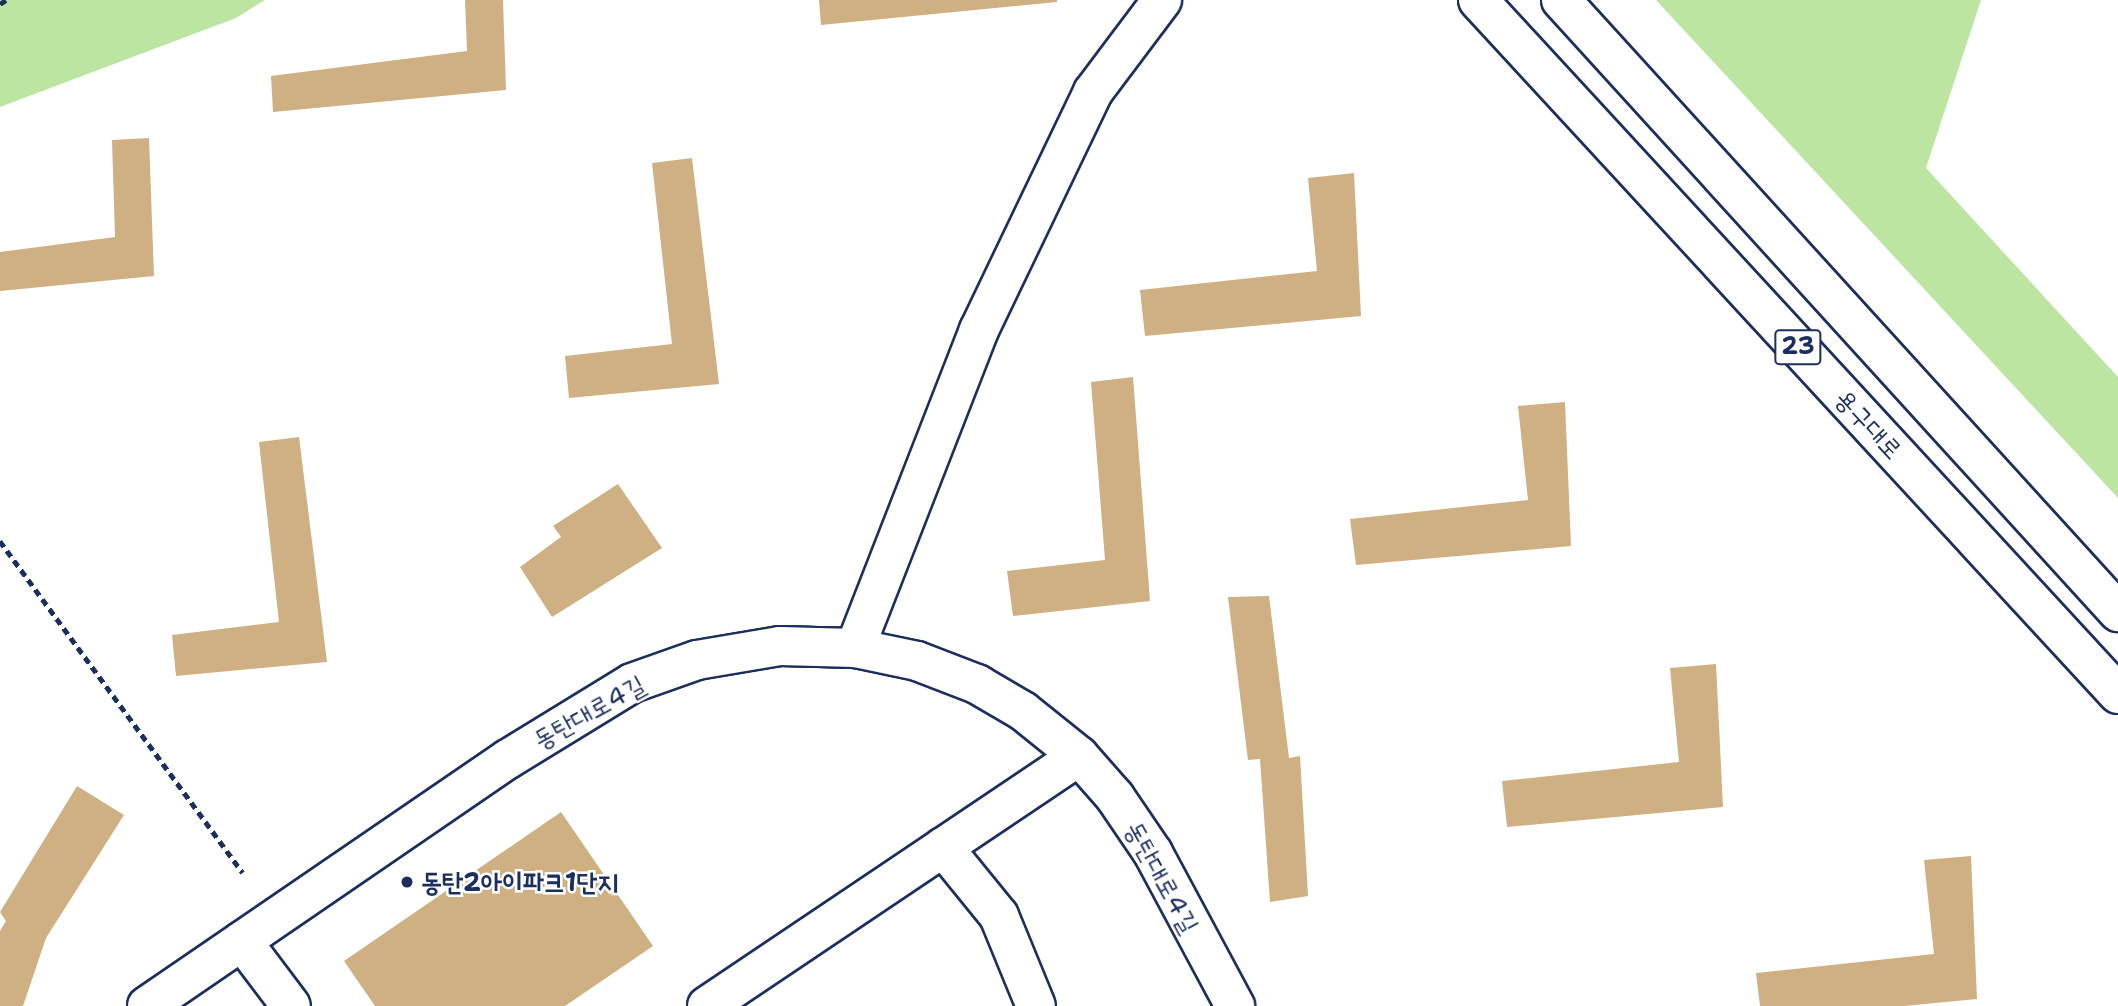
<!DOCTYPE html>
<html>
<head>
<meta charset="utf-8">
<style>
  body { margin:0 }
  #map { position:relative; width:2118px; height:1006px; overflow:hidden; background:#fff; font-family:"Shantell Sans","Poor Story",sans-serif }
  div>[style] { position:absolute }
  .green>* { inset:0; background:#bce5a2 }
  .building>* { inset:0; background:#ceb082 }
  .path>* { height:4.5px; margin-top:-2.25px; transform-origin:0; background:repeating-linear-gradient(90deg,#1b2f5e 0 7px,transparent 0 12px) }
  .roads { filter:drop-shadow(2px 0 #1b2f5e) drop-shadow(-2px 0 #1b2f5e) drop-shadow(0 2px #1b2f5e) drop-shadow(0 -2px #1b2f5e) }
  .minor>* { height:38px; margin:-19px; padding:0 19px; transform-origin:19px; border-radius:19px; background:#fff }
  .highway>* { height:38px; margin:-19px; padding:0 19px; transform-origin:19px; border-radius:19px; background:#fff }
  .dots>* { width:19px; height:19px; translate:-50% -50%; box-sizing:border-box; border:4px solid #fff; border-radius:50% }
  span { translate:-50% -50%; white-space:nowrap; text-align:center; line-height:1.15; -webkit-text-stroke:5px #fff; paint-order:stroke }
  .shield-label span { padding:2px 5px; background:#fff; border:2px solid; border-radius:5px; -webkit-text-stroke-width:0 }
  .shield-label { font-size:24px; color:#1b2f5e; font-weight:700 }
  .street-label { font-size:26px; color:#1b2f5e }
  .poi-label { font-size:26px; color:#1b2f5e; font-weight:700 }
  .left { translate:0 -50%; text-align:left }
</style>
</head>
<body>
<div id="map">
  <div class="green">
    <i style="clip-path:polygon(0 0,265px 0,236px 18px,0 107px)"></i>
    <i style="clip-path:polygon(1656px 0,1981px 0,1926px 168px,2118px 377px,2118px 498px)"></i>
  </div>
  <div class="building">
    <i style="clip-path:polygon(465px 0,503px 0,506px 90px,273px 112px,271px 76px,467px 51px)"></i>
    <i style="clip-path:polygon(819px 0,1057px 0,1057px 2px,821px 25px)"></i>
    <i style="clip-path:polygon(149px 138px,154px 276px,0 291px,0 252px,115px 237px,112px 140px)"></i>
    <i style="clip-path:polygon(692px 158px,719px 384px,569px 398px,565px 356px,672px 344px,652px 163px)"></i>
    <i style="clip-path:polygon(1354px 173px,1361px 316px,1145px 336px,1140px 290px,1317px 271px,1308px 178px)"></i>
    <i style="clip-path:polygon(1133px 377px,1150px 601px,1013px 616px,1007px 571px,1105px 560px,1091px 382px)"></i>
    <i style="clip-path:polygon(1565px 402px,1571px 546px,1356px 565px,1350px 519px,1528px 500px,1518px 406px)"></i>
    <i style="clip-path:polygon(299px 437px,327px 662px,176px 676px,172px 635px,279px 622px,259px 442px)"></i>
    <i style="clip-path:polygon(618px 484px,662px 548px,552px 617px,520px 567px,561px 537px,553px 526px)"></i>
    <i style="clip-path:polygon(1269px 596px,1289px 758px,1300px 756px,1308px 896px,1270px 902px,1260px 759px,1248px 760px,1228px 597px)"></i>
    <i style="clip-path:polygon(1716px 664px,1723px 807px,1507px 827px,1502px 781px,1679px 762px,1670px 668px)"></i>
    <i style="clip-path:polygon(77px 786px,124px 815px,46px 938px,23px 1006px,0 1006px,0 931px,6px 921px,0 912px)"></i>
    <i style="clip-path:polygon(561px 812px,653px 946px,565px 1006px,375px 1006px,344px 961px)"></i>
    <i style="clip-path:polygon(1971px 856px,1977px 999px,1904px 1006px,1760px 1006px,1756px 973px,1934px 954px,1924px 860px)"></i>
  </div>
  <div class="path">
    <i style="left:0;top:4px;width:7px;rotate:-34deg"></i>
    <i style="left:0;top:541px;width:411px;rotate:53.8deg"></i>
  </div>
  <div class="roads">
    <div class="minor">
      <i style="left:855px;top:648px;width:341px;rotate:-68.7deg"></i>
      <i style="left:979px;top:330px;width:264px;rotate:-64.4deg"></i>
      <i style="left:1093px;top:92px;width:115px;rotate:-53.1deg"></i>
      <i style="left:943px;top:847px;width:89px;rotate:50.9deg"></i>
      <i style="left:999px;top:916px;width:97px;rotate:67.7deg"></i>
      <i style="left:242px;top:941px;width:81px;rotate:53deg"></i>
      <i style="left:147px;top:1006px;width:437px;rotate:-34.4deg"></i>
      <i style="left:508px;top:759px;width:145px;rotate:-31.5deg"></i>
      <i style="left:632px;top:683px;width:69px;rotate:-19.5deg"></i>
      <i style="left:697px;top:660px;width:84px;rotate:-9.6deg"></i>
      <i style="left:780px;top:646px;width:75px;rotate:1.5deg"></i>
      <i style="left:855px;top:648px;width:63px;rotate:11.8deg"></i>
      <i style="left:917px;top:661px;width:64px;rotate:21deg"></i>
      <i style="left:977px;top:684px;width:53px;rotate:30.4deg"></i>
      <i style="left:1023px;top:711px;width:72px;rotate:38.8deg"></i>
      <i style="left:1079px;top:756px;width:55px;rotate:48.7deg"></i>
      <i style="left:1115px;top:797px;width:68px;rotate:55.8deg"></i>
      <i style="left:1153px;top:853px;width:174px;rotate:61.8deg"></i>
      <i style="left:707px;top:1006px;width:448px;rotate:-33.9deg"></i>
    </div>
    <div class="highway">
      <i style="left:1478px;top:0;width:944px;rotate:47.32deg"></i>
      <i style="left:1561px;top:0;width:828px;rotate:47.69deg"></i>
    </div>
  </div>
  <div class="dots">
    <i style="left:407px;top:882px;background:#1b2f5e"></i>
  </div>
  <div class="shield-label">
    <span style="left:1798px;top:347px">23</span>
  </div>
  <div class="street-label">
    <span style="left:1869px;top:424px;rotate:47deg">용구대로</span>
    <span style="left:589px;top:712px;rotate:-29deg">동탄대로4길</span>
    <span style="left:1162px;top:877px;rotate:61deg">동탄대로4길</span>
  </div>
  <div class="poi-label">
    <span class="left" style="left:421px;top:882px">동탄2아이파크1단지</span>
  </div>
</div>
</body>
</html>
